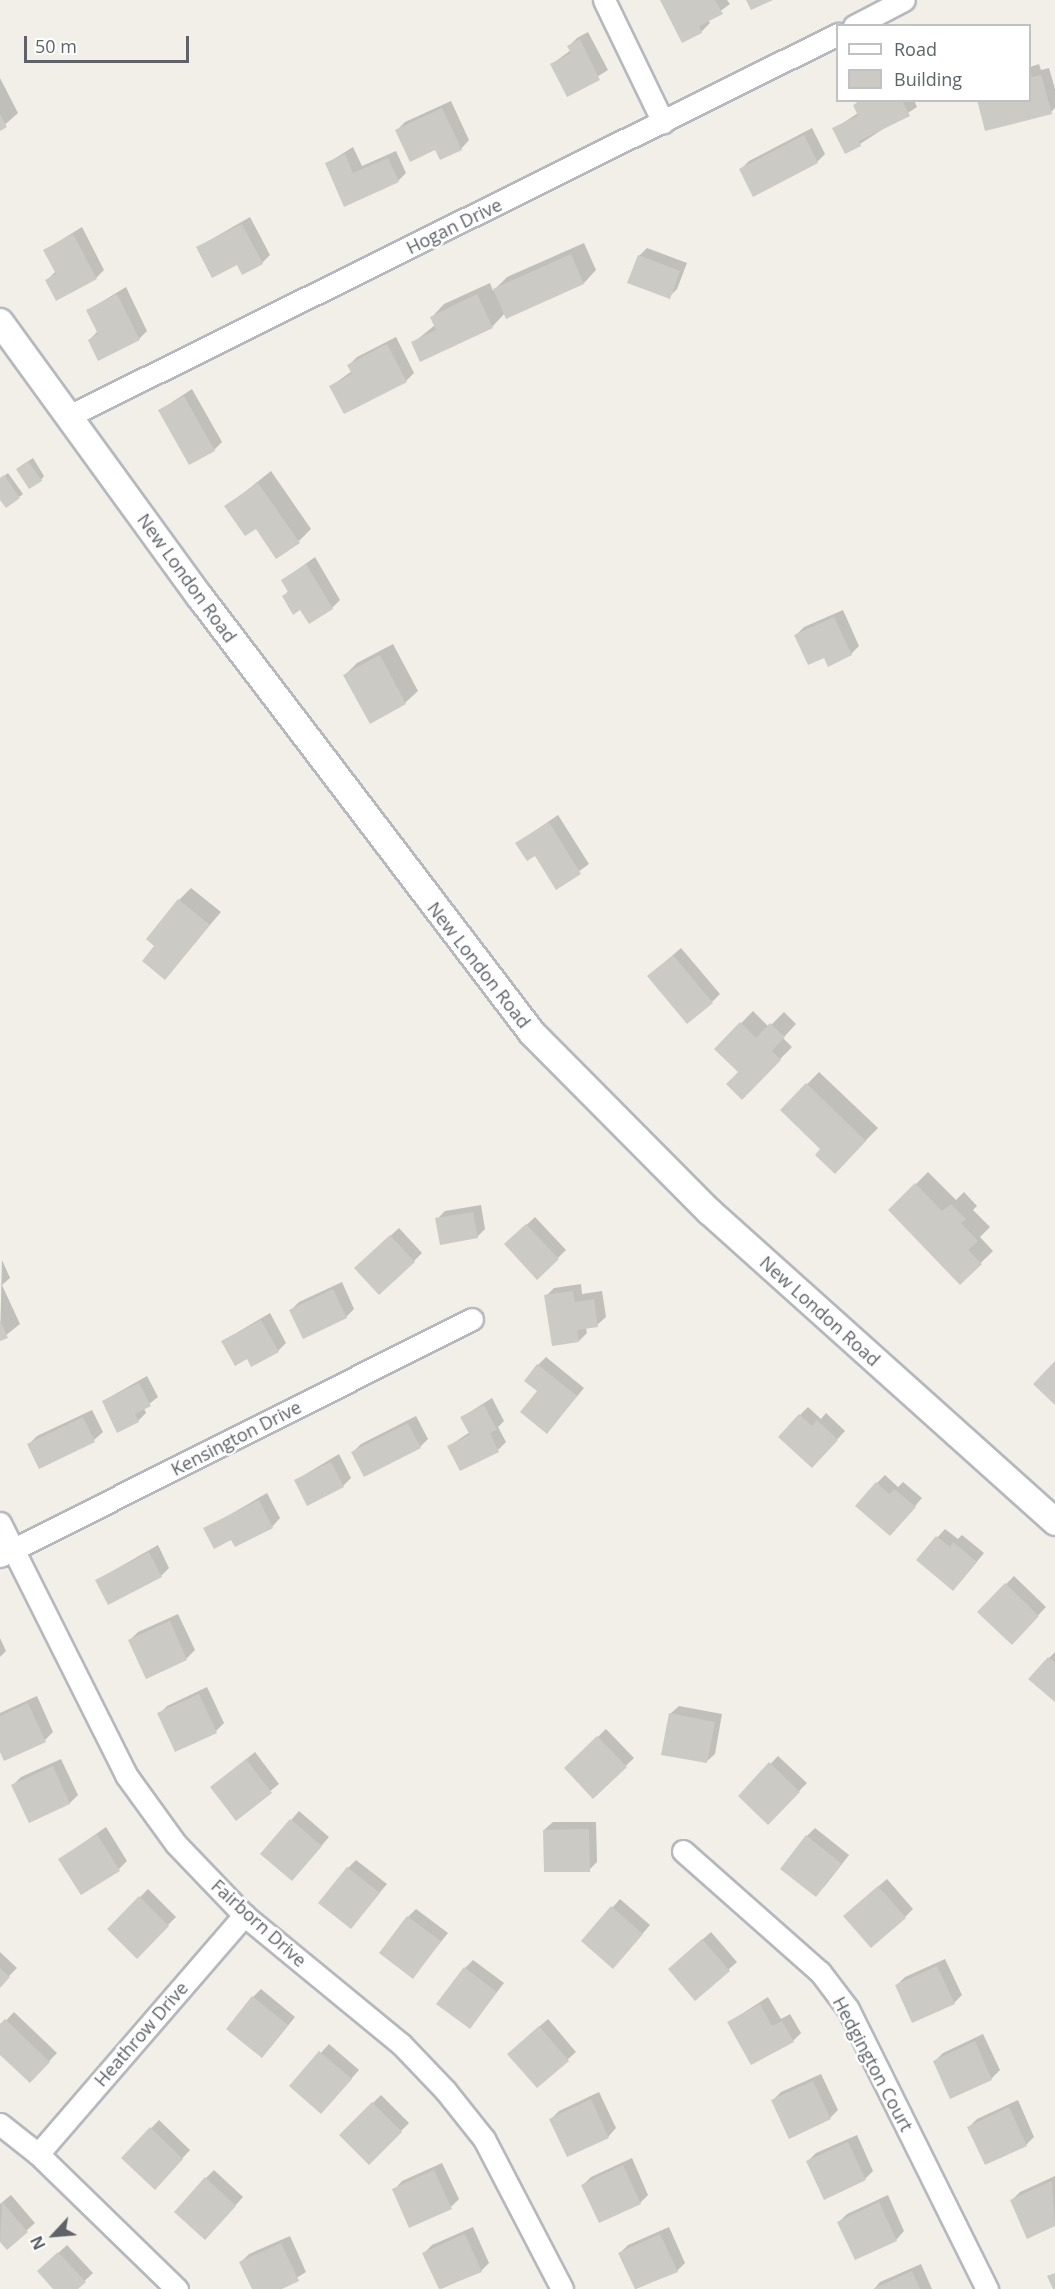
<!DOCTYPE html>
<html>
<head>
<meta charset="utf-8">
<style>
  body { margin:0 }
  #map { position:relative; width:1055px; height:2289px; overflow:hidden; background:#f1efe8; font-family:"Open Sans",sans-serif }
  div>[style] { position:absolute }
  .shadow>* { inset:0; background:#0003 }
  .building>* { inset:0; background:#cccac5 }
  .roads { filter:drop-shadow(2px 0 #b5b8bc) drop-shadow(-2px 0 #b5b8bc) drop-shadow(0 2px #b5b8bc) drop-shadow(0 -2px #b5b8bc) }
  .minor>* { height:21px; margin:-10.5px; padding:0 10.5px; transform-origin:10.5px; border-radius:10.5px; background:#fff }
  .tertiary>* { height:26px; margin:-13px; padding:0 13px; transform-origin:13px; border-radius:13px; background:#fff }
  span { translate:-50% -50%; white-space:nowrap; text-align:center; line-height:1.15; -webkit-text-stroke:5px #fff; paint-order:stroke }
  .street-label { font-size:18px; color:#5f6368 }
  .legend { position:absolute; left:836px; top:24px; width:195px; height:78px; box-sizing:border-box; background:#fff; border:2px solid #bfc1c3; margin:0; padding:8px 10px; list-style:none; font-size:18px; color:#5f6368 }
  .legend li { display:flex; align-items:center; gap:12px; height:30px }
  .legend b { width:30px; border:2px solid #bfc1c3 }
  .north { position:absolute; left:24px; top:2205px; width:60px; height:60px; -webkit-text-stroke:4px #fff; paint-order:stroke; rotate:244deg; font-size:16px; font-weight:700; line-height:24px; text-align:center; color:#5f6368 }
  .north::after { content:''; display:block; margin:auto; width:21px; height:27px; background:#5f6368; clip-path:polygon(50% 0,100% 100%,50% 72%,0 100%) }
  .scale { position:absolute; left:24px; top:36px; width:165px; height:27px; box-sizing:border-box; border:3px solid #5f6368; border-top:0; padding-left:8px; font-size:18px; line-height:21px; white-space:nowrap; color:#5f6368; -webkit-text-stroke:4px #fff; paint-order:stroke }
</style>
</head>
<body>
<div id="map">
  <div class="shadow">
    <i style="clip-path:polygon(663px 0,727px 0,730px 4px,708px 20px,710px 23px,701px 32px)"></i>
    <i style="clip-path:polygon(588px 32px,608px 70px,568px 95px,552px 64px,571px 50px,569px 46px,577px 38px)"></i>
    <i style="clip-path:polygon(1039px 64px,1041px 70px,1049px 68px,1055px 89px,1055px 108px,1051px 112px,1030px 100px,1030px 67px)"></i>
    <i style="clip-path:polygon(0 78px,18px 113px,0 129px)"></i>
    <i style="clip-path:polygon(859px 100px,914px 100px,917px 107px,860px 144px,834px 129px,858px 113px,854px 106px)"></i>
    <i style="clip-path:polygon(451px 101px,469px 140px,461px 149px,436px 148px,397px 130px,405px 122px)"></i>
    <i style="clip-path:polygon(812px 128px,825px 154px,817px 162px,741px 169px,749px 161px)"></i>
    <i style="clip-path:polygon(353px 147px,362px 166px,396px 151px,406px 173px,398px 181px,345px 205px,326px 164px)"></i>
    <i style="clip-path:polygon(250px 217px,270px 255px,262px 263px,238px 263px,198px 247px)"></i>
    <i style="clip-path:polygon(82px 227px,104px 270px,96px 278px,47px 280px,56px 271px,45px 250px)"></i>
    <i style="clip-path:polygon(584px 243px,596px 270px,584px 283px,507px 317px,505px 313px,492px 327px,413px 343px,435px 325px,432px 317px,444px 304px,490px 283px,493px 291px,507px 277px)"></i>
    <i style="clip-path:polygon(647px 248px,687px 263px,677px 289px,669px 297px,639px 256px)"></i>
    <i style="clip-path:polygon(126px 287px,147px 331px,139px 339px,89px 340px,98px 331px,88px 310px)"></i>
    <i style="clip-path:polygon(396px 337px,414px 373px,406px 381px,331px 386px,352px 371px,349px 365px,357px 357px)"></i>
    <i style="clip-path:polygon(192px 389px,222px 442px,214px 450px,160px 410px)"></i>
    <i style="clip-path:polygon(33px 458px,44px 476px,41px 480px,21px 466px)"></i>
    <i style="clip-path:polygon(271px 471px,311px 529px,299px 541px,256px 527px,226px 507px)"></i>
    <i style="clip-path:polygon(8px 473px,23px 494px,19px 497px,0 497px,0 479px)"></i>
    <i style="clip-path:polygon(315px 557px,340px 600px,332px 608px,301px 608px,284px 596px,289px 590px,283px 580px)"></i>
    <i style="clip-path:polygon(843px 610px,859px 646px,851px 654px,825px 656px,796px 635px,804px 627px)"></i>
    <i style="clip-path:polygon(393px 644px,418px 691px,405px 703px,345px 675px,357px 663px)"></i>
    <i style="clip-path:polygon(558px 815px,589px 864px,556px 888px,536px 854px,517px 843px)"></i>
    <i style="clip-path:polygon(191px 888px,221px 912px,165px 978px,156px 946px,179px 900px)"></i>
    <i style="clip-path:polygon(681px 948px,720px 994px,712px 1002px,649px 976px)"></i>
    <i style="clip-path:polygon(753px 1011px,769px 1027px,784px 1012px,796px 1024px,783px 1038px,792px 1047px,742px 1098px,740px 1072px,716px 1049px)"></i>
    <i style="clip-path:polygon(819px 1072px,878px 1128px,835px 1172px,822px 1149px,782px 1110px)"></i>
    <i style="clip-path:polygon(928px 1172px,956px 1200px,964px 1192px,977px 1206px,973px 1210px,990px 1227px,980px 1237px,993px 1251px,960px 1283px,890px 1210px)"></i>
    <i style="clip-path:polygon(481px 1205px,485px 1229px,477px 1237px,437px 1219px,445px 1211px)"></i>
    <i style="clip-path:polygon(535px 1217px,566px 1250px,537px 1278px,506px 1244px)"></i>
    <i style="clip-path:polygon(399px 1228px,422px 1253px,414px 1261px,364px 1260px)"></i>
    <i style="clip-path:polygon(2px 1260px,10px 1278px,2px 1285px,20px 1324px,0 1340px)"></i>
    <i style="clip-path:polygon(342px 1282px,354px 1309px,346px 1317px,291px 1310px,299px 1302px)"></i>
    <i style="clip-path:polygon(581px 1284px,582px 1294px,602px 1291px,606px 1317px,597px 1325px,586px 1327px,587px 1333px,579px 1341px,546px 1296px,554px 1288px)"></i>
    <i style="clip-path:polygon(270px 1313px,286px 1343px,278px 1351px,247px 1357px,223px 1341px)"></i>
    <i style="clip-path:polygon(546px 1357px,584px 1388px,554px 1424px,539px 1391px,538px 1365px)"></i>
    <i style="clip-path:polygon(147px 1376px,158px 1397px,144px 1408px,146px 1413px,138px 1421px,103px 1401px)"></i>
    <i style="clip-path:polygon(492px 1398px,504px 1421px,498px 1427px,506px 1442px,498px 1450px,449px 1446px,470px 1432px,462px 1417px)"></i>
    <i style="clip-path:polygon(808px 1407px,821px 1419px,826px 1413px,845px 1431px,820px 1458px,800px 1415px)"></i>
    <i style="clip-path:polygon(92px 1410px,103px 1432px,94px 1440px,39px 1467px,29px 1444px,37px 1436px)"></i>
    <i style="clip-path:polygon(416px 1416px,428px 1439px,420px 1447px,353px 1452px,361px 1444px)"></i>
    <i style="clip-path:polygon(339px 1454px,351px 1478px,343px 1486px,296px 1480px)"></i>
    <i style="clip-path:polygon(885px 1475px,898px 1487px,903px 1482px,922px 1498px,898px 1526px,877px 1483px)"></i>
    <i style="clip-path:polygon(267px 1493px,280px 1518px,272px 1527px,232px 1538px,205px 1529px)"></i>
    <i style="clip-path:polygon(945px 1529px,958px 1539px,962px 1535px,984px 1553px,961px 1581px,918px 1559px)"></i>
    <i style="clip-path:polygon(158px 1545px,169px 1568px,161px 1576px,97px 1580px)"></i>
    <i style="clip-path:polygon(1014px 1576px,1046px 1607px,1012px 1643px,979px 1612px)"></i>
    <i style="clip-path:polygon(178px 1614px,195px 1650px,187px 1658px,146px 1677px,130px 1640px,138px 1632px)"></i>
    <i style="clip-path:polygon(0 1638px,6px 1651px,0 1657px)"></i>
    <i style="clip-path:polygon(1055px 1652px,1055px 1700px,1049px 1658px)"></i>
    <i style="clip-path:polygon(207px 1687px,224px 1723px,216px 1731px,159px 1714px,167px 1706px)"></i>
    <i style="clip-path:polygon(37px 1696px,53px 1732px,45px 1740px,0 1749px,0 1713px)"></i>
    <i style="clip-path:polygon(679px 1706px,722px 1714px,715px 1754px,706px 1762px,670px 1714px)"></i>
    <i style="clip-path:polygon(606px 1729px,634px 1758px,594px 1797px,566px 1768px)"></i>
    <i style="clip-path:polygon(255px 1752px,279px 1784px,236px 1819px,212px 1787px)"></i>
    <i style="clip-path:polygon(778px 1756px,807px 1783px,768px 1823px,740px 1796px)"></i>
    <i style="clip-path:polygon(61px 1759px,78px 1795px,70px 1803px,29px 1821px,13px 1785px,21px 1777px)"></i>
    <i style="clip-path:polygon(299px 1811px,329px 1837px,300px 1871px,262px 1854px)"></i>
    <i style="clip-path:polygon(553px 1822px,596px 1822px,597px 1862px,589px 1870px,544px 1830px)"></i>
    <i style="clip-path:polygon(106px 1827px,127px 1861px,119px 1869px,60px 1859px)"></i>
    <i style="clip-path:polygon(815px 1828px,849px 1855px,824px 1887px,807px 1836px)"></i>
    <i style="clip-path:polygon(356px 1860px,387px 1884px,351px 1927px,348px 1868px)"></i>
    <i style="clip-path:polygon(887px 1879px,913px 1909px,905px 1917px,853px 1908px)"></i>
    <i style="clip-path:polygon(148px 1889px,176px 1917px,137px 1956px,109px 1929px)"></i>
    <i style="clip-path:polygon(620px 1899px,650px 1925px,621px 1959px,583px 1941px)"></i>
    <i style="clip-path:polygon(416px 1909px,448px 1933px,413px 1977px,408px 1917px)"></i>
    <i style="clip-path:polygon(711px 1932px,737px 1962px,695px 1999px,678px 1961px)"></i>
    <i style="clip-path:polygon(0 1952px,17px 1968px,0 1985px)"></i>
    <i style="clip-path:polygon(945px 1959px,962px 1995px,954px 2003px,897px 1985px,905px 1977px)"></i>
    <i style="clip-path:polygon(473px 1960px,504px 1983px,470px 2027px,465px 1968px)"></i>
    <i style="clip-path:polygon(261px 1989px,295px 2017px,270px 2048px,253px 1997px)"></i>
    <i style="clip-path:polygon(768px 1997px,781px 2019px,790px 2014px,801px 2033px,793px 2041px,729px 2022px)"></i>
    <i style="clip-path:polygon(14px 2012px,57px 2053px,30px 2081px,0 2053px,0 2027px)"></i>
    <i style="clip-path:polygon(548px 2019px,576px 2052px,538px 2086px,517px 2046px)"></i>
    <i style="clip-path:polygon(983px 2034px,1000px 2070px,991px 2079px,951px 2097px,935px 2061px,943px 2053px)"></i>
    <i style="clip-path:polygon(329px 2044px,359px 2070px,329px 2104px,291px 2086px)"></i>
    <i style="clip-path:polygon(821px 2074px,838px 2110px,830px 2118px,773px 2100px,781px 2092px)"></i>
    <i style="clip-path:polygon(599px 2092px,616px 2128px,608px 2137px,551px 2119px,559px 2111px)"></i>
    <i style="clip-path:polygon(381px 2095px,409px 2123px,369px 2163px,341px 2135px)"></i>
    <i style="clip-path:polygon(1018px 2100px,1034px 2137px,1026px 2145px,969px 2127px,977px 2119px)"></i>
    <i style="clip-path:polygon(159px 2120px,190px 2150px,155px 2188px,123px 2158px)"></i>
    <i style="clip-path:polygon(857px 2135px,873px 2171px,865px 2179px,808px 2161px,816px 2153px)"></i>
    <i style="clip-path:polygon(632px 2158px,648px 2195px,640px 2203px,583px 2185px,591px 2177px)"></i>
    <i style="clip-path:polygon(442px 2163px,459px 2199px,451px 2207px,394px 2190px,402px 2181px)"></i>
    <i style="clip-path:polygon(214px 2170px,243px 2197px,213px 2230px,206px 2178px)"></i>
    <i style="clip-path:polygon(1055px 2176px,1055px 2225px,1028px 2237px,1011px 2201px,1020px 2192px)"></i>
    <i style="clip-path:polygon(11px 2195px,35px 2223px,7px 2248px,0 2240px,0 2204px)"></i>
    <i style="clip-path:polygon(888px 2195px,904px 2231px,896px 2240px,839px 2222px,847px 2214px)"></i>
    <i style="clip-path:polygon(473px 2227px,489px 2263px,481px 2271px,441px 2289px,424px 2253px,432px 2245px)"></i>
    <i style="clip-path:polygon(669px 2227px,685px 2263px,677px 2271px,636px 2289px,620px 2253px,628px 2245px)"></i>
    <i style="clip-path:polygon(290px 2236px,306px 2272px,279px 2289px,253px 2289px,241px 2262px,249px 2254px)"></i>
    <i style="clip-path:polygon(67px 2245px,93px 2273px,76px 2289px,55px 2289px,39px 2271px)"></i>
    <i style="clip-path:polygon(921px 2264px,932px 2289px,874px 2289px,880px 2282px)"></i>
  </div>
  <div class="building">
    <i style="clip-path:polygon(660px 0,715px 0,723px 14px,699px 26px,702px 33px,682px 43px)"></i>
    <i style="clip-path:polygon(746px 0,773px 0,751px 10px)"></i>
    <i style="clip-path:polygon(580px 39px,600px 80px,567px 97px,550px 64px,571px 53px,567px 46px)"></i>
    <i style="clip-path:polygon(1030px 69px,1032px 77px,1041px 75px,1052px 114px,985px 131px,977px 100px,1030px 100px)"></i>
    <i style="clip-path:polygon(862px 100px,902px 100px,910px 116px,859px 141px,861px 146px,845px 154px,832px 128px,858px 116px,853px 105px)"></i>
    <i style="clip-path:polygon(442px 108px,462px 150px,440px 160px,435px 150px,410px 162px,395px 130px)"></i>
    <i style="clip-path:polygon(0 114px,7px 127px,0 131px)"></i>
    <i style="clip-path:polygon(804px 135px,818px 163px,753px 197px,739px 169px)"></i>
    <i style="clip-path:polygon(345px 154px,353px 173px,388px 158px,399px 182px,344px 207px,325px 163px)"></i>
    <i style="clip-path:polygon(242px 224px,263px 264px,242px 275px,237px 265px,212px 278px,196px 247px)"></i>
    <i style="clip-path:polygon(73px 234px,97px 279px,56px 301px,45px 280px,56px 274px,43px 250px)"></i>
    <i style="clip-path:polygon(571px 254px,584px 284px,506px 319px,493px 289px)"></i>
    <i style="clip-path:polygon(638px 255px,680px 271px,670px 299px,627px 283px)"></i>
    <i style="clip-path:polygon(117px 294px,140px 340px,98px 361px,88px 340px,98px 334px,86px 310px)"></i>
    <i style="clip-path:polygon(477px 294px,493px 328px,420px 362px,411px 342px,436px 330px,430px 317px)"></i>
    <i style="clip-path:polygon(387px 344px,407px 382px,344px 414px,329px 386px,352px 374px,347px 365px)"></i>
    <i style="clip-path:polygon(184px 396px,215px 451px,189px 465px,158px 410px)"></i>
    <i style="clip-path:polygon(28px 461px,42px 481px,29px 489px,16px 469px)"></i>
    <i style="clip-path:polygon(4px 475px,20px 498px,6px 508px,0 500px,0 478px)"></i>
    <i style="clip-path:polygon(258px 483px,300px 543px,276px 559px,256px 529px,245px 536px,224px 506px)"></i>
    <i style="clip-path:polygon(306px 564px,333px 609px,309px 624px,300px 610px,293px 615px,282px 596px,288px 592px,281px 580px)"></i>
    <i style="clip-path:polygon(834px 617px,852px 655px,828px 667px,824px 658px,808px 665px,794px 635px)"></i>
    <i style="clip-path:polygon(380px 655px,406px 704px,370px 724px,343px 675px)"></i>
    <i style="clip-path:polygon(549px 822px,581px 874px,556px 890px,535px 856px,527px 861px,515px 843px)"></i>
    <i style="clip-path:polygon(178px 899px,210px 925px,165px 980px,142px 961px,154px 946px,146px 939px)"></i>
    <i style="clip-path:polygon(673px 955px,713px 1003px,687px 1024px,647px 976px)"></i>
    <i style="clip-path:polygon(740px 1022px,756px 1038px,770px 1023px,785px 1037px,772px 1051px,781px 1060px,742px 1100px,726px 1084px,738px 1072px,714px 1049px)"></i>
    <i style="clip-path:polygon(806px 1083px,866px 1141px,835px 1174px,815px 1155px,820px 1149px,780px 1110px)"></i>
    <i style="clip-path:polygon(915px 1183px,942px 1211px,951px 1204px,966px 1219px,961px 1223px,978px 1241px,968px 1250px,982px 1264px,960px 1285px,888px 1210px)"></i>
    <i style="clip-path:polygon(473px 1212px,478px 1238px,440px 1245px,435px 1218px)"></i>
    <i style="clip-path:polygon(526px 1224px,559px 1259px,537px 1280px,504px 1244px)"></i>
    <i style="clip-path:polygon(390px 1235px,415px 1262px,379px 1295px,354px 1268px)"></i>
    <i style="clip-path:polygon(333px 1289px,347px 1318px,303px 1339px,289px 1310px)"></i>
    <i style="clip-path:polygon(573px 1291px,575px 1302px,594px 1299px,598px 1327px,577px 1330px,579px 1342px,552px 1346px,544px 1295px)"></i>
    <i style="clip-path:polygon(0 1320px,8px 1338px,0 1341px)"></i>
    <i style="clip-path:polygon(261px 1320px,279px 1352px,251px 1367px,247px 1359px,235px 1366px,221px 1341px)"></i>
    <i style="clip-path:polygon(1055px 1361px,1055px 1405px,1033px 1384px)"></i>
    <i style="clip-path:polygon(537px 1364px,577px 1396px,547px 1434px,520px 1412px,537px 1391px,524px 1381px)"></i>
    <i style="clip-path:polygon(139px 1383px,151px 1406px,135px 1414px,139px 1422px,117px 1433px,102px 1401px)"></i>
    <i style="clip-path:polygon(484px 1405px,497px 1430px,490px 1433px,499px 1452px,460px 1471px,447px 1446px,470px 1435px,460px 1417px)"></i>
    <i style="clip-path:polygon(799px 1414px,812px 1426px,817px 1420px,838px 1440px,812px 1468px,778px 1437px)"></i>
    <i style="clip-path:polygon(83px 1417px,95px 1442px,39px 1469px,27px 1444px)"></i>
    <i style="clip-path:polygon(408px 1423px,421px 1448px,364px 1477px,351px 1452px)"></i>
    <i style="clip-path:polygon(331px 1462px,344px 1487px,307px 1506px,294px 1480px)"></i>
    <i style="clip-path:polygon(876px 1482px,889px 1494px,894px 1489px,916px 1507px,890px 1536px,855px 1506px)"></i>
    <i style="clip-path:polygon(259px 1500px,273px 1528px,235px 1547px,231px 1540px,214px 1549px,203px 1528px)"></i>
    <i style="clip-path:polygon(936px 1536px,950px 1547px,953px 1542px,977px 1562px,953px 1591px,916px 1560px)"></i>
    <i style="clip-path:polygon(149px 1552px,162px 1577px,108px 1605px,95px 1580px)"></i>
    <i style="clip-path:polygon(1005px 1583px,1039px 1616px,1012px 1645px,977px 1612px)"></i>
    <i style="clip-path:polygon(170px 1621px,187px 1660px,146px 1679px,128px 1640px)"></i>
    <i style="clip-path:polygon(1048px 1657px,1055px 1663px,1055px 1702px,1028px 1679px)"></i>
    <i style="clip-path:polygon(199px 1694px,217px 1733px,175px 1752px,157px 1713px)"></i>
    <i style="clip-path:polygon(28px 1703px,46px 1742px,4px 1761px,0 1752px,0 1716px)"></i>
    <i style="clip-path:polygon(669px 1713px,715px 1722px,707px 1763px,661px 1755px)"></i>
    <i style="clip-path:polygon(597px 1736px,627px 1767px,593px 1799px,564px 1768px)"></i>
    <i style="clip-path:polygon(246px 1759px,272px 1793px,236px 1821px,210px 1787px)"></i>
    <i style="clip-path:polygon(769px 1762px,800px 1792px,768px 1825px,738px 1796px)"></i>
    <i style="clip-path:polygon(53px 1766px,70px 1804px,29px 1823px,11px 1785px)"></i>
    <i style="clip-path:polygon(290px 1819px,322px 1846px,292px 1881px,260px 1854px)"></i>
    <i style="clip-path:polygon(589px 1829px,590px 1872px,544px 1872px,543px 1830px)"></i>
    <i style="clip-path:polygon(97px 1834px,120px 1871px,81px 1895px,58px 1859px)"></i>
    <i style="clip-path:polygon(806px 1835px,842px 1864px,816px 1897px,780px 1869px)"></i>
    <i style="clip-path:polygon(347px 1867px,380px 1893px,351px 1929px,318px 1903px)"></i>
    <i style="clip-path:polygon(878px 1886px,906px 1918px,871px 1948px,843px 1916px)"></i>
    <i style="clip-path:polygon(139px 1896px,169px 1926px,137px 1959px,107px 1929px)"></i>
    <i style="clip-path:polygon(611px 1906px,643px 1934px,613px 1969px,581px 1941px)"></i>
    <i style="clip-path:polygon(407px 1916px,441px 1941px,413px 1979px,379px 1953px)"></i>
    <i style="clip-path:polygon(702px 1939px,730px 1971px,695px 2001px,668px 1969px)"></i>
    <i style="clip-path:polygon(937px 1966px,955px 2004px,912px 2023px,895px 1985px)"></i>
    <i style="clip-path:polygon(464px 1967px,497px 1992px,470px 2029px,436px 2004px)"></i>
    <i style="clip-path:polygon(0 1968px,10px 1977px,0 1988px)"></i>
    <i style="clip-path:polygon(252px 1996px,288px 2025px,262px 2058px,226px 2029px)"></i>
    <i style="clip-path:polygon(760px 2004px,772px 2026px,782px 2021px,794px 2042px,751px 2065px,727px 2022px)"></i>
    <i style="clip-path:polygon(5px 2019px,50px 2062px,30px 2083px,0 2055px,0 2024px)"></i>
    <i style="clip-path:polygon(539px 2026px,569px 2061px,537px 2088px,507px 2054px)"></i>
    <i style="clip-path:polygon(975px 2041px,992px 2080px,950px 2099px,933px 2061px)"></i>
    <i style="clip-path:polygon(319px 2051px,352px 2079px,321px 2114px,289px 2086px)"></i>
    <i style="clip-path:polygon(813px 2081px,831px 2119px,789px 2139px,771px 2100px)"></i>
    <i style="clip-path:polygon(591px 2099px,609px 2138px,567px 2157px,549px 2119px)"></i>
    <i style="clip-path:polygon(372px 2102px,402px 2132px,369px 2165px,339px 2135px)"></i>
    <i style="clip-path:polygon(1009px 2107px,1027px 2146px,985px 2165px,967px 2127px)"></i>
    <i style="clip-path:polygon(150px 2127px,183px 2159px,155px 2190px,121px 2158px)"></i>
    <i style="clip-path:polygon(848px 2142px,866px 2180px,824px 2200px,806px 2161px)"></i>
    <i style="clip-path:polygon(623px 2165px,641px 2204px,599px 2223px,581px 2185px)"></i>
    <i style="clip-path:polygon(434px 2170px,452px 2209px,409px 2228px,392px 2189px)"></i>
    <i style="clip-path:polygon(205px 2177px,236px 2206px,205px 2240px,174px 2212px)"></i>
    <i style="clip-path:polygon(1052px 2181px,1055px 2226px,1027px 2239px,1010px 2200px)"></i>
    <i style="clip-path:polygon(2px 2202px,28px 2232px,7px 2250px,0 2242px)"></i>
    <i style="clip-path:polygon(879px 2202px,897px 2241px,855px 2260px,837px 2222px)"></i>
    <i style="clip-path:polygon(465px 2234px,482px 2272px,439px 2289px,422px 2253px)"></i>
    <i style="clip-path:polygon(660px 2234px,678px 2272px,635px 2289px,618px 2253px)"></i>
    <i style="clip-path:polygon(281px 2243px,299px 2281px,282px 2289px,252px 2289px,239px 2262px)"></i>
    <i style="clip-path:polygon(58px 2252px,86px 2282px,78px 2289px,53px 2289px,37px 2271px)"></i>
    <i style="clip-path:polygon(912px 2271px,920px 2289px,873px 2289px)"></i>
    <i style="clip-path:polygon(1055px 2273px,1055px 2289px,1053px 2289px,1047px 2276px)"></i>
  </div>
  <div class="roads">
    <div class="minor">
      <i style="left:604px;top:0;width:136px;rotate:64.2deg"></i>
      <i style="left:854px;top:26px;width:56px;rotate:-27.5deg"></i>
      <i style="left:69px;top:416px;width:859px;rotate:-26.42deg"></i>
      <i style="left:0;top:1523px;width:282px;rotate:63.4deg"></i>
      <i style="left:126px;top:1775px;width:85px;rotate:54.1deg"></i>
      <i style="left:176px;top:1844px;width:98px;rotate:46.2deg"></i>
      <i style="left:244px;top:1915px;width:203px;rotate:39.4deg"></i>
      <i style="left:401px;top:2044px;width:64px;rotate:46.3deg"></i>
      <i style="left:445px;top:2090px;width:63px;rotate:51.5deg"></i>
      <i style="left:484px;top:2139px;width:169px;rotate:62.5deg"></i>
      <i style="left:0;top:1556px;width:528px;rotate:-26.66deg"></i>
      <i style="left:683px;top:1851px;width:183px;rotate:41.5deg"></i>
      <i style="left:820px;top:1972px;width:46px;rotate:52.9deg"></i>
      <i style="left:848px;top:2009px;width:313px;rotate:63.6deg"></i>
      <i style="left:0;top:2124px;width:48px;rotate:38.3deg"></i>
      <i style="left:38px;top:2154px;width:194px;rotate:44.2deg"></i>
      <i style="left:38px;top:2154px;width:316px;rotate:-49.2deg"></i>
    </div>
    <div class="tertiary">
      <i style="left:0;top:322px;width:340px;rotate:54deg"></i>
      <i style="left:200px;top:597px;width:548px;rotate:52.71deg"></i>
      <i style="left:532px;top:1033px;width:252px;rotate:45.2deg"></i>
      <i style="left:710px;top:1212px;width:464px;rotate:41.9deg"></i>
    </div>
  </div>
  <div class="street-label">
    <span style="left:454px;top:226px;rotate:-26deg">Hogan Drive</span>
    <span style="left:187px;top:578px;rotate:54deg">New London Road</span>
    <span style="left:479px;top:965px;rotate:52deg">New London Road</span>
    <span style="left:820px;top:1311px;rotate:42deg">New London Road</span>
    <span style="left:236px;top:1438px;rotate:-27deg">Kensington Drive</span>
    <span style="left:259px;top:1923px;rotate:42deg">Fairborn Drive</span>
    <span style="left:141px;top:2034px;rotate:-49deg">Heathrow Drive</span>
    <span style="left:873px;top:2064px;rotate:62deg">Hedgington Court</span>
  </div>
  <ul class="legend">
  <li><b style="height:8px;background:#fff"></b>Road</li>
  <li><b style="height:16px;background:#cccac5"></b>Building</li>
  </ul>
  <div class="north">N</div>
  <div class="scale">50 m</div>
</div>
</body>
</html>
